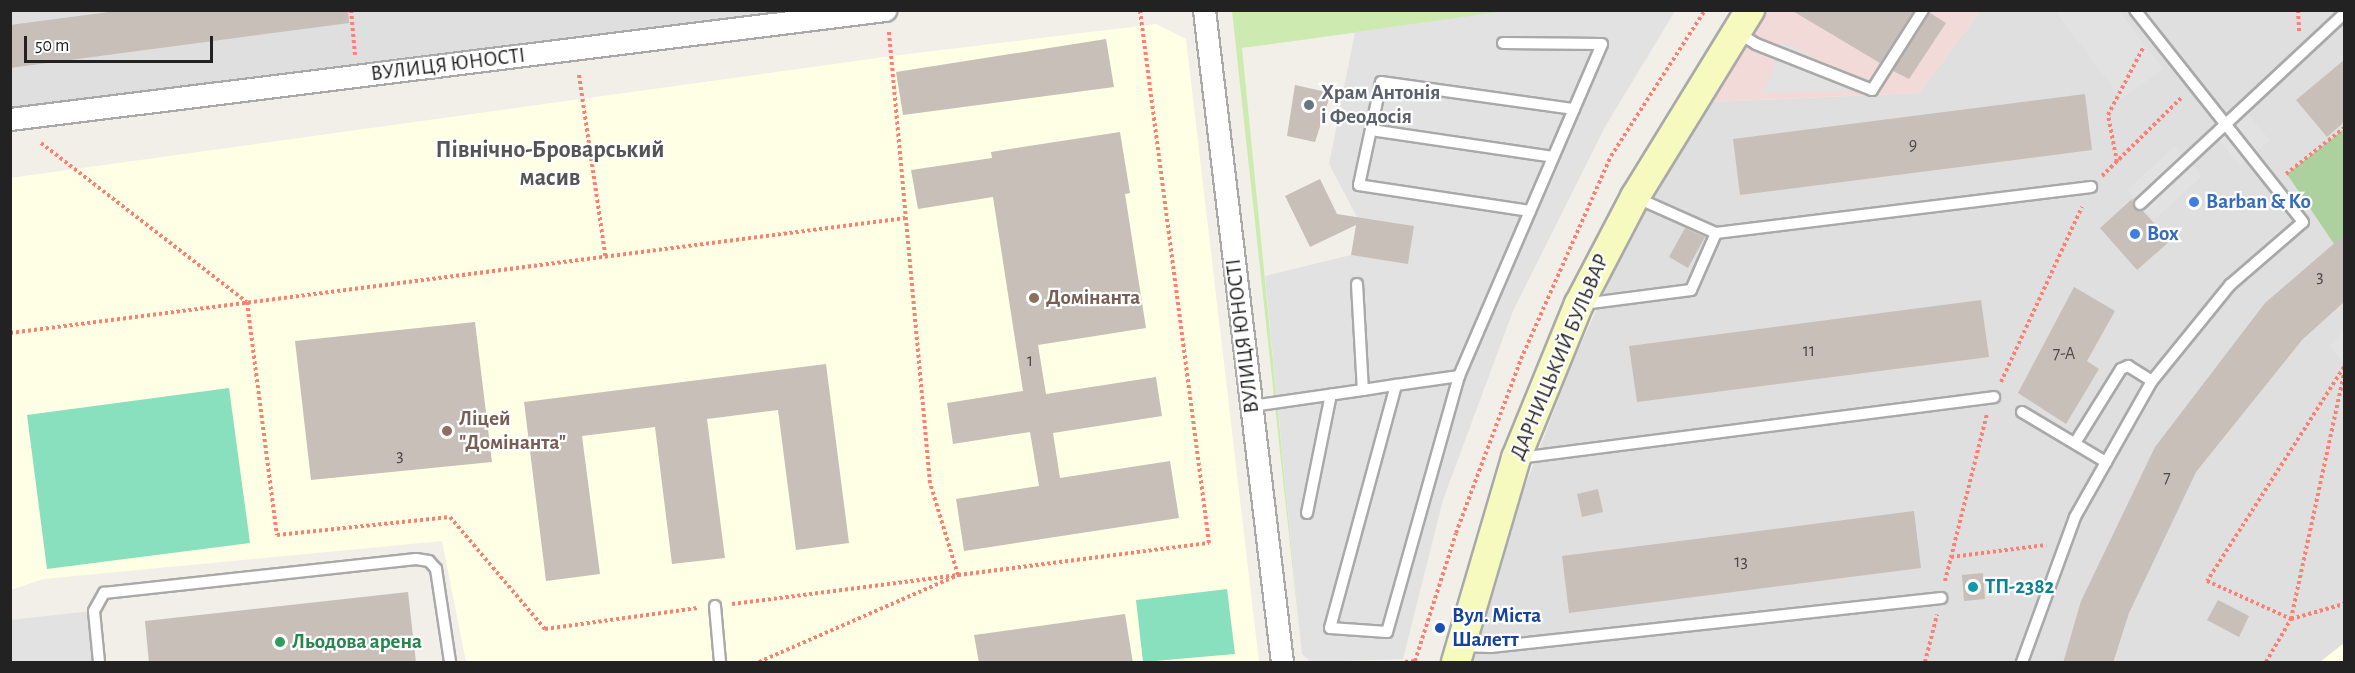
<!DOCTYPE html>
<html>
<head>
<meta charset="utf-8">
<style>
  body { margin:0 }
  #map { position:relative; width:2355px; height:673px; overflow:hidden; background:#f2efe9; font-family:"Alegreya Sans",sans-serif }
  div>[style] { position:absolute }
  .residential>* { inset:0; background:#e0dfdf }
  .commercial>* { inset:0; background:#f2dad9 }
  .education>* { inset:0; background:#ffffe5 }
  .grass>* { inset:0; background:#cdebb0 }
  .forest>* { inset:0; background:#add19e }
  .pitch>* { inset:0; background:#88e0be }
  .parking>* { inset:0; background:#e2e2e2 }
  .building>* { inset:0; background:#c7bfb8 }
  .path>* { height:4px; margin-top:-2px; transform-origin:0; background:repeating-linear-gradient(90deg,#fa8072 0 3px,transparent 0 6px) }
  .roads { filter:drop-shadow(2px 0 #a9a9a9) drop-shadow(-2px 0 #a9a9a9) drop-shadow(0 2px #a9a9a9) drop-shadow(0 -2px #a9a9a9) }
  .lane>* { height:10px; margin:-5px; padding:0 5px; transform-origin:5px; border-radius:5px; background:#fff }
  .street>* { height:21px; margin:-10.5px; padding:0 10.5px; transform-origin:10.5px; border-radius:10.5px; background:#fff }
  .secondary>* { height:28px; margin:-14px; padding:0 14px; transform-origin:14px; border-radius:14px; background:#f7fabf }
  .dots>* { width:16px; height:16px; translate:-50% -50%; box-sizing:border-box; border:3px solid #fff; border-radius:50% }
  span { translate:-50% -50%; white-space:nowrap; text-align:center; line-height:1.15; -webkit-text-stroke:4.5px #fff; paint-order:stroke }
  .number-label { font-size:18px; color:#4b4948 }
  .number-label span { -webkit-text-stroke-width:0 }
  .street-label { font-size:21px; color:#222 }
  .worship-label { font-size:21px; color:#5b616d; font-weight:700 }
  .left { translate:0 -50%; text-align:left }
  .shop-label { font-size:21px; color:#366cbe; font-weight:700 }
  .education-label { font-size:21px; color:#785e54; font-weight:700 }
  .culture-label { font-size:21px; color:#0d838f; font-weight:700 }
  .transit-label { font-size:21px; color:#164399; font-weight:700 }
  .leisure-label { font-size:21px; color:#27864d; font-weight:700 }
  .quarter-label { font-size:24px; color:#555; font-weight:700 }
  .frame { position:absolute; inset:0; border:12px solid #222; pointer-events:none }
  .scale { position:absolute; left:24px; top:36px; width:189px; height:27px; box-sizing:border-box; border:3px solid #222; border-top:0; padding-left:8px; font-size:18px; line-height:21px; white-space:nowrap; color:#222; -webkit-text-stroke:4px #fff; paint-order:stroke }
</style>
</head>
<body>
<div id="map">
  <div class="residential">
    <i style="clip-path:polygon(11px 10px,791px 11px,11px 107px)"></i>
    <i style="clip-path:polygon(1980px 11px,2344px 11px,2344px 662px,1473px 662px,1524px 489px,1571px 366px,1632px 231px,1709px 102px,1919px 93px)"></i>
  </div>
  <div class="commercial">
    <i style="clip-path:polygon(1765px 11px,1980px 11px,1919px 93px,1709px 102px)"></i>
  </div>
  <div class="education">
    <i style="clip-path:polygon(1156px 24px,1186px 39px,1259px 662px,466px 662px,442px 541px,43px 579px,11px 590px,10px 178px,892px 56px)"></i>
    <i style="clip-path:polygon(2344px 643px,2344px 662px,2320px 662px)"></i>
  </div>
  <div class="grass">
    <i style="clip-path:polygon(1232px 11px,1513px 11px,1242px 48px,1302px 654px)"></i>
  </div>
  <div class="forest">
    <i style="clip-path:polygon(2344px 129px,2344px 236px,2334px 244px,2287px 174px)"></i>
  </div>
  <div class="pitch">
    <i style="clip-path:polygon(229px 388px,250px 543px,47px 569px,27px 415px)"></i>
    <i style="clip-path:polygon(1227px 589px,1235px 654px,1143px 662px,1136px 600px)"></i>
  </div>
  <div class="parking">
    <i style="clip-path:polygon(1513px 10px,1675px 11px,1605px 127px,1513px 311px,1443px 500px,1403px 659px,1311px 662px,1302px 654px,1265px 276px,1351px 255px,1408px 263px,1414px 226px,1357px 217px,1329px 164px,1355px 32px)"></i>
    <i style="clip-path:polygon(2061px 11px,2119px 11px,2163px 69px,2121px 99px,2057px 14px)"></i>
    <i style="clip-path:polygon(1783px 41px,1872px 90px,1764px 93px)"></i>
    <i style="clip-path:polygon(2247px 113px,2270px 140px,2240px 166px,2218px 139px)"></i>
    <i style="clip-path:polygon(2175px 146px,2202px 176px,2154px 220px,2127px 190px)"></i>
    <i style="clip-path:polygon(2344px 331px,2344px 362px,2329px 346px)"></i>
    <i style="clip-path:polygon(101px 610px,106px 662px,11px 662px,10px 620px)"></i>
  </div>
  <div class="building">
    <i style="clip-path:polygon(124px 10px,348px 10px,349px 23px,10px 68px,10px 25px)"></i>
    <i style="clip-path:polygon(1791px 10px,1914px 10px,1880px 63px)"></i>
    <i style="clip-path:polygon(1930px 13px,1946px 23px,1909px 79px,1893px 71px)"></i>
    <i style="clip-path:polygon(1106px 39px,1114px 87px,903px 115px,896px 72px)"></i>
    <i style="clip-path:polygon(2344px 60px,2344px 122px,2327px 137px,2296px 100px)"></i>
    <i style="clip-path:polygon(1295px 85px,1331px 93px,1315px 142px,1287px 136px)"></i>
    <i style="clip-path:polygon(2085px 94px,2092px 150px,1740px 195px,1733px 139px)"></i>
    <i style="clip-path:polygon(1120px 132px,1130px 193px,1125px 194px,1146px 328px,1038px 345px,1046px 394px,1156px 377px,1162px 416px,1053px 433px,1060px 478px,1170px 461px,1179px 518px,964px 551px,956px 499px,1039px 486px,1030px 432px,953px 444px,947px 403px,1023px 391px,993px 197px,918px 209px,911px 170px,992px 158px,991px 152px)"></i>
    <i style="clip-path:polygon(1320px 179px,1337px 214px,1414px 226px,1408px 264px,1351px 255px,1356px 225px,1310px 247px,1285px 196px)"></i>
    <i style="clip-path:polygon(2132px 199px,2134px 209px,2143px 211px,2170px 241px,2137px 270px,2100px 228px)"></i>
    <i style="clip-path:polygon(1685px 228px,1705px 237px,1688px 268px,1669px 257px)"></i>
    <i style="clip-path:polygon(2344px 235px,2344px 302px,2302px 340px,2196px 472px,2129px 613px,2113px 663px,2063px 663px,2081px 601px,2155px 447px,2265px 303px)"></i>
    <i style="clip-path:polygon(2074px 287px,2115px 311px,2087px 361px,2099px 369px,2066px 424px,2018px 393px)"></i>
    <i style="clip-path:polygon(1981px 300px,1989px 357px,1637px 402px,1629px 346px)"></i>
    <i style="clip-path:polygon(475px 322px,492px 462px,311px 480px,295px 341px)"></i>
    <i style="clip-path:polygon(826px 364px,849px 543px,796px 550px,778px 410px,707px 419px,725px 558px,672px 564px,655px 427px,582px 436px,600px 574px,546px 581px,524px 402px)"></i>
    <i style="clip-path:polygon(1598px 489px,1603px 512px,1582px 517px,1577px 494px)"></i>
    <i style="clip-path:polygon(1914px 511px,1921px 568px,1569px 613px,1562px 556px)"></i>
    <i style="clip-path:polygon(1983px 573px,1985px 599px,1964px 601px,1962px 575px)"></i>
    <i style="clip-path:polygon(408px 592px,416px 663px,149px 663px,145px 621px)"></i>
    <i style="clip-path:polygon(2218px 600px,2249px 616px,2239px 637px,2207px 620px)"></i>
    <i style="clip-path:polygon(1125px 614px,1133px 663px,979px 663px,974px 635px)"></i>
  </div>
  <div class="path">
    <i style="left:351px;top:10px;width:45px;rotate:84.9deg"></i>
    <i style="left:2298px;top:10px;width:22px;rotate:87deg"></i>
    <i style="left:579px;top:75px;width:186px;rotate:81.7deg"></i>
    <i style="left:41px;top:143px;width:260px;rotate:37.7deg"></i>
    <i style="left:247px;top:302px;width:235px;rotate:82.7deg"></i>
    <i style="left:277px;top:535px;width:174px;rotate:-5.9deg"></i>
    <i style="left:450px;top:517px;width:147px;rotate:49.7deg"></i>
    <i style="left:545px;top:629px;width:154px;rotate:-7.8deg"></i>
    <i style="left:2117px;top:162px;width:48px;rotate:-100.8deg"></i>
    <i style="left:2108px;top:115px;width:76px;rotate:-62.4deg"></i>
    <i style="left:2286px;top:174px;width:74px;rotate:-38.4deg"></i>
    <i style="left:2102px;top:176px;width:112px;rotate:-44.6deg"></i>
    <i style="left:10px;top:333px;width:903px;rotate:-7.31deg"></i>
    <i style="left:2344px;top:367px;width:254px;rotate:122.6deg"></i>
    <i style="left:2207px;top:581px;width:92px;rotate:24.3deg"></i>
    <i style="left:2291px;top:619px;width:251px;rotate:-77.8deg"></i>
    <i style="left:2001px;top:382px;width:193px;rotate:-65.2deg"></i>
    <i style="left:1951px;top:557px;width:96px;rotate:-7.2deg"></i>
    <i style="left:1945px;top:581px;width:172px;rotate:-75.9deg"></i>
    <i style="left:732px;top:604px;width:481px;rotate:-7.3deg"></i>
    <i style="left:1209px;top:543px;width:537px;rotate:-97.38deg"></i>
    <i style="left:759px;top:662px;width:217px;rotate:-23.6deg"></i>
    <i style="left:958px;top:575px;width:96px;rotate:-106.9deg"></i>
    <i style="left:930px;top:483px;width:453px;rotate:-95.2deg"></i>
    <i style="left:1405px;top:662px;width:10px;rotate:-6deg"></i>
    <i style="left:1415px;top:661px;width:134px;rotate:-72.2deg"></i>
    <i style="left:1456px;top:533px;width:186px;rotate:-69.5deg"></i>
    <i style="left:1521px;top:359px;width:222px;rotate:-66.1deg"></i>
    <i style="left:1611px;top:156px;width:174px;rotate:-57.2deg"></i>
    <i style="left:1925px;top:662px;width:49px;rotate:-75.7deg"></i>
    <i style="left:2266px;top:662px;width:50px;rotate:-59.8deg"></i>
    <i style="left:2291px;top:619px;width:55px;rotate:-15.8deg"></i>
  </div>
  <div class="roads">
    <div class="lane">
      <i style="left:1737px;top:32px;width:22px;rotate:32deg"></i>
      <i style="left:1756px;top:44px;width:125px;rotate:21.6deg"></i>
      <i style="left:1872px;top:90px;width:95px;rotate:-57.5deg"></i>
      <i style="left:1371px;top:130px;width:184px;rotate:8.4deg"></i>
      <i style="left:1635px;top:197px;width:89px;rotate:24deg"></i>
      <i style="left:1716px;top:233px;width:378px;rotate:-7deg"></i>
      <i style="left:2140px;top:204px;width:279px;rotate:-43deg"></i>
      <i style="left:1530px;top:211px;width:173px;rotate:-171.4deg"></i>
      <i style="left:1359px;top:185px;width:105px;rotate:-77.9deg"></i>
      <i style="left:1381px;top:82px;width:195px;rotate:8deg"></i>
      <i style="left:1357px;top:284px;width:106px;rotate:86.8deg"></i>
      <i style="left:1583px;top:304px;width:109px;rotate:-7.4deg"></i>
      <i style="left:1691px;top:290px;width:62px;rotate:-66.3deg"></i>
      <i style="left:1459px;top:376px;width:361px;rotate:-66.7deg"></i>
      <i style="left:1602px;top:44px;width:99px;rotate:-179.4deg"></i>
      <i style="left:1252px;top:406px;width:112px;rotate:-8.2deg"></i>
      <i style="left:1363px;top:390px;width:33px;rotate:-9deg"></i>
      <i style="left:1396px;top:385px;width:64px;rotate:-8.1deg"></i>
      <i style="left:1459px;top:376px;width:266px;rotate:105.7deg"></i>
      <i style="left:1387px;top:632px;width:57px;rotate:-176deg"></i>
      <i style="left:1330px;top:628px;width:252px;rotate:-74.8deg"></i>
      <i style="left:2022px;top:412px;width:98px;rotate:30.8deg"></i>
      <i style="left:2075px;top:443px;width:87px;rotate:-58.1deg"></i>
      <i style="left:2121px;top:369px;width:8px;rotate:-23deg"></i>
      <i style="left:2128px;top:366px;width:28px;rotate:32deg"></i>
      <i style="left:1519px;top:458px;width:479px;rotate:-7.3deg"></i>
      <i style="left:1307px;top:513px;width:121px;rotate:-78.6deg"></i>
      <i style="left:715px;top:606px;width:56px;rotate:84.9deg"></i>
      <i style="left:1461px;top:646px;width:30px;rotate:2deg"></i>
      <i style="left:1491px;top:647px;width:453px;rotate:-6.2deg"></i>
      <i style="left:99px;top:662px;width:51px;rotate:-95.6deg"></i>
      <i style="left:94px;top:611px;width:21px;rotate:-61deg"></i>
      <i style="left:104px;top:593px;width:314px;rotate:-6.2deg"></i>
      <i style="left:416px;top:559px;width:13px;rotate:9deg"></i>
      <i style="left:429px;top:561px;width:11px;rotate:49deg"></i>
      <i style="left:436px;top:569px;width:94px;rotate:81.4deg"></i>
      <i style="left:2022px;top:662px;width:154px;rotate:-69.9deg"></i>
      <i style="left:2075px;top:517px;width:156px;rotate:-60.5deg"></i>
      <i style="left:2152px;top:381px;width:124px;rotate:-50.9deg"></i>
      <i style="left:2230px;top:285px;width:96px;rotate:-40.8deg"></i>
      <i style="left:2303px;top:222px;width:270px;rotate:-128.4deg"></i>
    </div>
    <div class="street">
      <i style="left:1204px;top:10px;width:657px;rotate:83.18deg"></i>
      <i style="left:10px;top:119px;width:882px;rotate:-7.1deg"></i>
    </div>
    <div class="secondary">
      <i style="left:1456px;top:662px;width:213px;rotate:-73.6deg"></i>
      <i style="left:1516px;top:458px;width:166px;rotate:-67.8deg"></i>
      <i style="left:1579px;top:304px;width:121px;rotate:-62.4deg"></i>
      <i style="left:1635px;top:197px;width:220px;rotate:-58.4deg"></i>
    </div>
  </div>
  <div class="dots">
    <i style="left:1309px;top:105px;background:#6b7280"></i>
    <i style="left:2194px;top:202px;background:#3f7fe0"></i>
    <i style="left:2135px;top:234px;background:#3f7fe0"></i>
    <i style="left:1034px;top:298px;background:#8d6e63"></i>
    <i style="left:447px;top:431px;background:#8d6e63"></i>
    <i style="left:1973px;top:587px;background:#0f9aa8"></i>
    <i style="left:1440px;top:628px;background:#1a4fb4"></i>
    <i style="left:280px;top:642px;background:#2e9e5b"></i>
  </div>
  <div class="number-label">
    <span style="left:1913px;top:145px">9</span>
    <span style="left:2320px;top:277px">3</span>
    <span style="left:1809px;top:351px">11</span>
    <span style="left:2064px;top:354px">7-А</span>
    <span style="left:1030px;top:361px">1</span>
    <span style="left:400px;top:456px">3</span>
    <span style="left:2167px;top:478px">7</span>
    <span style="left:1741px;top:562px">13</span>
  </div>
  <div class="street-label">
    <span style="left:448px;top:65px;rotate:-7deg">ВУЛИЦЯ ЮНОСТІ</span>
    <span style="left:1243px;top:336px;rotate:-97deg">ВУЛИЦЯ ЮНОСТІ</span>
    <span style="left:1560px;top:357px;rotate:-67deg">ДАРНИЦЬКИЙ БУЛЬВАР</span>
  </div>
  <div class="worship-label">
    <span class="left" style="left:1321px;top:105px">Храм Антонія<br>і Феодосія</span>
  </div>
  <div class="shop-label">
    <span class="left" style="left:2206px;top:202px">Barban &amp; Ko</span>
    <span class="left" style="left:2147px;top:234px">Box</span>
  </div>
  <div class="education-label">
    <span class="left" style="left:1046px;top:298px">Домінанта</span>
    <span class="left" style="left:459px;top:431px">Ліцей<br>"Домінанта"</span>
  </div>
  <div class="culture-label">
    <span class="left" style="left:1985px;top:587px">ТП-2382</span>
  </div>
  <div class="transit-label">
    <span class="left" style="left:1452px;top:628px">Вул. Міста<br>Шалетт</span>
  </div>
  <div class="leisure-label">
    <span class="left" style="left:292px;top:642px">Льодова арена</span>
  </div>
  <div class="quarter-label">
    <span style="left:550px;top:165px">Північно-Броварський<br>масив</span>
  </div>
  <div class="frame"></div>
  <div class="scale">50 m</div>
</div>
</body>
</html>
